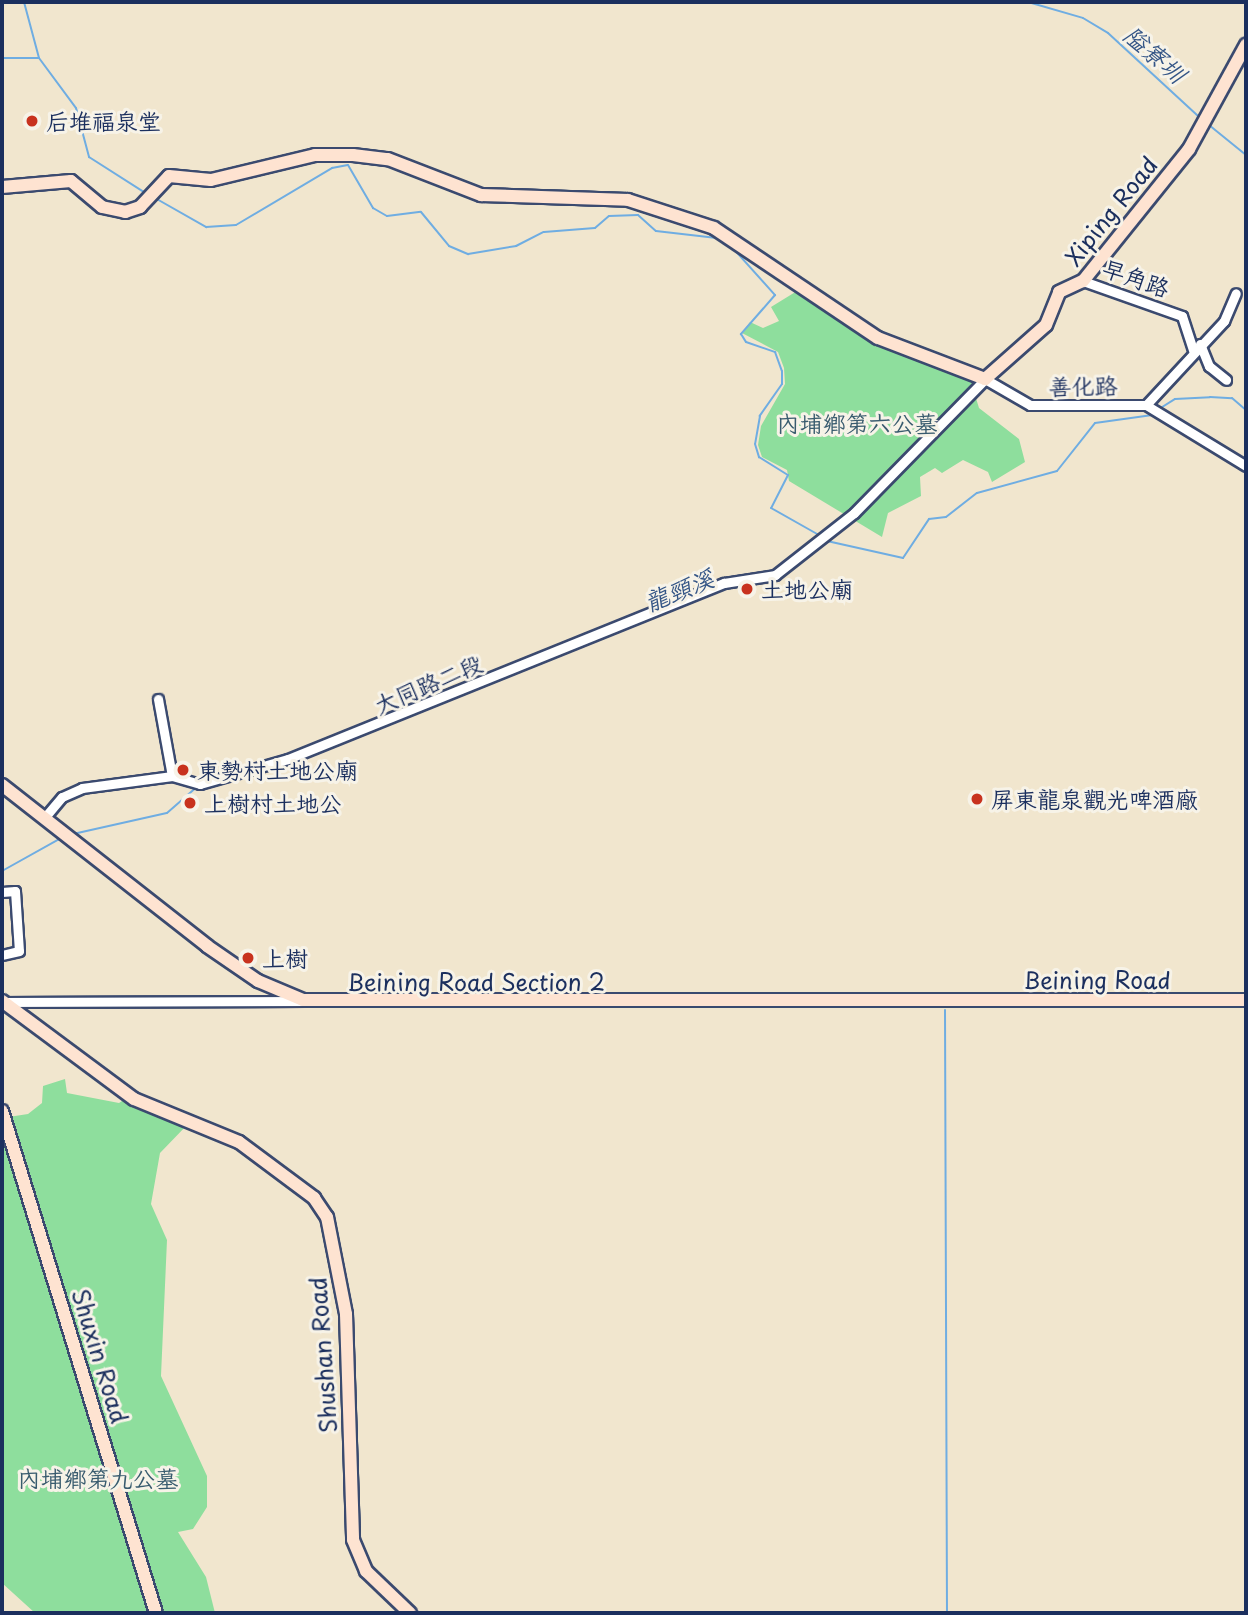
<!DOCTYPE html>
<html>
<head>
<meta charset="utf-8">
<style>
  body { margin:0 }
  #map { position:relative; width:1248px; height:1615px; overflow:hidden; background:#f1e6ce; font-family:"Playpen Sans","LXGW WenKai TC",sans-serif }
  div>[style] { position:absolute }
  .green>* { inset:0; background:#8ede9d }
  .stream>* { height:2px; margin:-1px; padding:0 1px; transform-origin:1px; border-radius:1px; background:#6fade2 }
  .roads { filter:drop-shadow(2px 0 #3b4a6f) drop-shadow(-2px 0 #3b4a6f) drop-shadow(0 2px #3b4a6f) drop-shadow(0 -2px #3b4a6f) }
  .street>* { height:9px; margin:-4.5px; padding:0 4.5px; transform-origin:4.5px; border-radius:4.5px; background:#fff }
  .secondary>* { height:12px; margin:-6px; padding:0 6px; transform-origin:6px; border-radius:6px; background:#fee3d1 }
  .dots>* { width:19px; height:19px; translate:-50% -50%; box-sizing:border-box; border:4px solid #f7f3e8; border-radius:50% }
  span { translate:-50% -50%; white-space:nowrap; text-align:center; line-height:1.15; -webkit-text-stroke:6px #f7f3e8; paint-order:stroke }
  .poi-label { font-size:23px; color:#1b2f5e }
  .left { translate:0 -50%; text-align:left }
  .street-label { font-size:23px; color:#1b2f5e }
  .park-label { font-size:23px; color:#385b6e }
  .water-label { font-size:24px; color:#345586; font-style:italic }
  .frame { position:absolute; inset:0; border:4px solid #1b2f5e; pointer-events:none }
</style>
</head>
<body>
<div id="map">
  <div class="green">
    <i style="clip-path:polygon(797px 291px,876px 340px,986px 382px,975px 395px,979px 408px,1019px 439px,1025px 462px,992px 482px,988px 472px,963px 460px,942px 473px,935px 468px,920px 477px,921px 496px,888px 513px,882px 537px,789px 481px,787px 470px,762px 457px,758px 445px,761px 426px,785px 384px,784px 368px,778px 352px,742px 333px,750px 322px,763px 328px,779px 321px,771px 307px)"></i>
    <i style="clip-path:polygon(65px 1079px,67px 1093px,119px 1103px,128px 1097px,188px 1124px,160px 1153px,151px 1204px,167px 1240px,161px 1376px,207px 1476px,207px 1507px,193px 1529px,178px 1532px,206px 1577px,215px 1613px,35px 1613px,2px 1583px,2px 1118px,28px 1114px,42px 1103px,43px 1086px)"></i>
  </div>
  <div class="stream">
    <i style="left:24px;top:2px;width:58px;rotate:75deg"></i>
    <i style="left:39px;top:58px;width:62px;rotate:53.5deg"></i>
    <i style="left:76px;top:108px;width:51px;rotate:75.1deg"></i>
    <i style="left:89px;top:157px;width:69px;rotate:32.5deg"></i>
    <i style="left:1028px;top:2px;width:57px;rotate:16.2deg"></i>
    <i style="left:1083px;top:18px;width:29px;rotate:31deg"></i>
    <i style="left:1108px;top:33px;width:124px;rotate:42.7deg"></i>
    <i style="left:2px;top:58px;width:37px"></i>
    <i style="left:1209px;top:125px;width:48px;rotate:39deg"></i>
    <i style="left:155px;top:198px;width:59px;rotate:29.6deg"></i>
    <i style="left:206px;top:227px;width:30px;rotate:-4deg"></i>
    <i style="left:236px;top:225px;width:112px;rotate:-30.7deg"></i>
    <i style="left:332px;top:168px;width:16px;rotate:-11deg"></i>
    <i style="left:348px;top:165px;width:50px;rotate:59.8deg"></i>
    <i style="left:373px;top:208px;width:16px;rotate:30deg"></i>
    <i style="left:387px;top:216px;width:34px;rotate:-7deg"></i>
    <i style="left:421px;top:212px;width:44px;rotate:50.5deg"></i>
    <i style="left:449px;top:246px;width:21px;rotate:23deg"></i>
    <i style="left:468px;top:254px;width:49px;rotate:-9.5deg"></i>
    <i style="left:516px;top:246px;width:31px;rotate:-27deg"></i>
    <i style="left:544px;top:232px;width:51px;rotate:-4.5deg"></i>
    <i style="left:595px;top:228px;width:18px;rotate:-41deg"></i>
    <i style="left:609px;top:216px;width:29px;rotate:-2deg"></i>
    <i style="left:638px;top:215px;width:24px;rotate:42deg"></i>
    <i style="left:656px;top:231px;width:61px;rotate:6.5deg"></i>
    <i style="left:731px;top:246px;width:66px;rotate:48.1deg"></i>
    <i style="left:775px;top:295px;width:52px;rotate:131.1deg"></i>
    <i style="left:741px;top:334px;width:9px;rotate:58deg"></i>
    <i style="left:746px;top:342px;width:31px;rotate:19deg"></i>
    <i style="left:775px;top:352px;width:20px;rotate:70deg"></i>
    <i style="left:782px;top:371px;width:13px;rotate:90deg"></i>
    <i style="left:782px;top:384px;width:39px;rotate:125deg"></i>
    <i style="left:760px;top:416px;width:28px;rotate:100deg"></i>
    <i style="left:755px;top:444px;width:14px;rotate:73deg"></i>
    <i style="left:759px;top:457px;width:34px;rotate:32deg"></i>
    <i style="left:788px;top:475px;width:37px;rotate:117deg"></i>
    <i style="left:771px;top:508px;width:55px;rotate:29.4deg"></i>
    <i style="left:1159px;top:409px;width:19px;rotate:-32deg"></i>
    <i style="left:1175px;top:399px;width:35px;rotate:-3deg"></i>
    <i style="left:1210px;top:397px;width:22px;rotate:3deg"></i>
    <i style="left:1232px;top:398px;width:18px;rotate:41deg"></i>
    <i style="left:827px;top:541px;width:78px;rotate:12.6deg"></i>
    <i style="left:903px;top:558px;width:47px;rotate:-56.3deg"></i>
    <i style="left:929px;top:519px;width:17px;rotate:-7deg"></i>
    <i style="left:946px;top:517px;width:39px;rotate:-38deg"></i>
    <i style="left:977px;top:493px;width:83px;rotate:-15.4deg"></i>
    <i style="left:1057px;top:471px;width:61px;rotate:-51.6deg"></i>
    <i style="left:1095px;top:423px;width:58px;rotate:-8deg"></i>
    <i style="left:757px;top:582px;width:22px;rotate:-8deg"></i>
    <i style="left:779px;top:579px;width:32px;rotate:-41deg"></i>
    <i style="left:554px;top:656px;width:124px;rotate:-21.8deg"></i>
    <i style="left:337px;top:744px;width:127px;rotate:-22.1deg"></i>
    <i style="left:73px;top:834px;width:96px;rotate:-12.6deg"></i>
    <i style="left:167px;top:813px;width:41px;rotate:-41.1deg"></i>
    <i style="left:2px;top:871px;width:68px;rotate:-29.2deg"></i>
    <i style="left:945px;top:1010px;width:603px;rotate:89.81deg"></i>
  </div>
  <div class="roads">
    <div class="street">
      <i style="left:1083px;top:281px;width:105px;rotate:19.5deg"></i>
      <i style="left:1182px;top:316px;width:36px;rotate:72deg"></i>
      <i style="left:1200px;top:344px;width:24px;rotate:68deg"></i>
      <i style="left:1209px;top:366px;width:22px;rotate:39deg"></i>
      <i style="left:1146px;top:405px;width:115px;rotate:-47.1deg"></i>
      <i style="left:1224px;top:321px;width:30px;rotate:-67deg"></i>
      <i style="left:158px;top:699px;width:78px;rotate:79.7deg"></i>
      <i style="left:45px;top:817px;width:26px;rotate:-50deg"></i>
      <i style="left:62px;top:797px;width:22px;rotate:-24deg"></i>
      <i style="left:82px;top:788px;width:91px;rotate:-7.6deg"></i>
      <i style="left:172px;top:776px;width:29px;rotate:16deg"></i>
      <i style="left:200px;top:784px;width:91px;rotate:-15.9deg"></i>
      <i style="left:288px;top:759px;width:470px;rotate:-22deg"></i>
      <i style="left:724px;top:583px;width:52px;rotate:-8.9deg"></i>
      <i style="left:775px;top:575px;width:100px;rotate:-38.1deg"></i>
      <i style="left:854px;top:513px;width:187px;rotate:-45.6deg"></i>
      <i style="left:985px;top:379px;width:52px;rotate:30deg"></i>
      <i style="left:1030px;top:405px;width:116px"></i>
      <i style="left:1146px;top:405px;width:117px;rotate:31.4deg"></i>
      <i style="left:2px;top:892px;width:13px;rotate:-4deg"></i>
      <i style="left:15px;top:891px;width:60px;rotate:86.2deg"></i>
      <i style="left:19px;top:951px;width:17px;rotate:167deg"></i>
      <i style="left:5px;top:1002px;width:296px;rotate:-0.2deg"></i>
    </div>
    <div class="secondary">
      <i style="left:2px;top:187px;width:69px;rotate:-5deg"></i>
      <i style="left:71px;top:181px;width:40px;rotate:40deg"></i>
      <i style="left:102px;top:207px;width:24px;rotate:12deg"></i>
      <i style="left:125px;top:212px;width:16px;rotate:-18deg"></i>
      <i style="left:140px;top:207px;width:42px;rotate:-46.9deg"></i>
      <i style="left:169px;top:176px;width:42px;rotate:5.4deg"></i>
      <i style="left:211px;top:180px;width:107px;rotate:-13.5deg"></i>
      <i style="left:315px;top:155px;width:38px"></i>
      <i style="left:353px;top:155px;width:35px;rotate:7deg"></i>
      <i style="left:388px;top:159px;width:100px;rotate:21.2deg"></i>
      <i style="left:481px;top:195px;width:147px;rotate:1.9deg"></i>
      <i style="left:628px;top:200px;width:90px;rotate:18deg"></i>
      <i style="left:714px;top:228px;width:197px;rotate:33.9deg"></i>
      <i style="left:878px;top:338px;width:115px;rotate:21deg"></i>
      <i style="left:985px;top:379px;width:81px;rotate:-41.5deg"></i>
      <i style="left:1046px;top:325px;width:35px;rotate:-68deg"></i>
      <i style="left:1059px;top:292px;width:26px;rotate:-25deg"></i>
      <i style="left:1083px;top:281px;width:169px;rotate:-51.2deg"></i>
      <i style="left:1189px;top:149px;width:119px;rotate:-61.3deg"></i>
      <i style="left:2px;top:785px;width:261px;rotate:38.1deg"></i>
      <i style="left:207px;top:946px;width:62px;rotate:34.5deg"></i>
      <i style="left:258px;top:981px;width:49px;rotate:22.9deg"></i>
      <i style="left:303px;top:1000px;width:943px"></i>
      <i style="left:2px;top:1001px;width:164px;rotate:36.6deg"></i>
      <i style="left:134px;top:1099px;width:113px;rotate:22.3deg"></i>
      <i style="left:239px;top:1142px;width:94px;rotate:36.7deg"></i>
      <i style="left:314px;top:1198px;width:23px;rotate:56deg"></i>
      <i style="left:327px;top:1217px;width:99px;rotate:78.9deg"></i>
      <i style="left:346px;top:1314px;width:226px;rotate:88.2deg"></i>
      <i style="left:353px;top:1540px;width:34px;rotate:67deg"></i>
      <i style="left:366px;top:1571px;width:61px;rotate:43.7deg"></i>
      <i style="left:2px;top:1111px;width:525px;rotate:72.95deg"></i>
    </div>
  </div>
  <div class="dots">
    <i style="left:32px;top:121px;background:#c8321e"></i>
    <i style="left:747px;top:589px;background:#c8321e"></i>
    <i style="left:183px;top:770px;background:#c8321e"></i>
    <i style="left:977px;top:799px;background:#c8321e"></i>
    <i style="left:190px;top:803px;background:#c8321e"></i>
    <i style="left:248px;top:958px;background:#c8321e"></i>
  </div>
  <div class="poi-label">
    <span class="left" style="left:46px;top:121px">后堆福泉堂</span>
    <span class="left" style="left:761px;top:589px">土地公廟</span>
    <span class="left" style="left:197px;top:770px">東勢村土地公廟</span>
    <span class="left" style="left:991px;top:799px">屏東龍泉觀光啤酒廠</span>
    <span class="left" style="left:204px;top:803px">上樹村土地公</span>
    <span class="left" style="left:262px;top:958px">上樹</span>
  </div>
  <div class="street-label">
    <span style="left:1111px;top:211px;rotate:-51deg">Xiping Road</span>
    <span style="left:1136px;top:278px;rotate:19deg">早角路</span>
    <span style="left:1083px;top:386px;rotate:-1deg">善化路</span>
    <span style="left:428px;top:684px;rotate:-23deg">大同路二段</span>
    <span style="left:1097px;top:980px">Beining Road</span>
    <span style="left:476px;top:982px">Beining Road Section 2</span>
    <span style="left:323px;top:1355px;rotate:-94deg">Shushan Road</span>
    <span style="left:100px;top:1356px;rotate:73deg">Shuxin Road</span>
  </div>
  <div class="park-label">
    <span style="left:857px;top:423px">內埔鄉第六公墓</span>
    <span style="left:98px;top:1478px">內埔鄉第九公墓</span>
  </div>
  <div class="water-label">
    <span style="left:1155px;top:54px;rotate:41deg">隘寮圳</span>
    <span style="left:679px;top:590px;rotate:-22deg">龍頸溪</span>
  </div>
  <div class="frame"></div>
</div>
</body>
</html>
